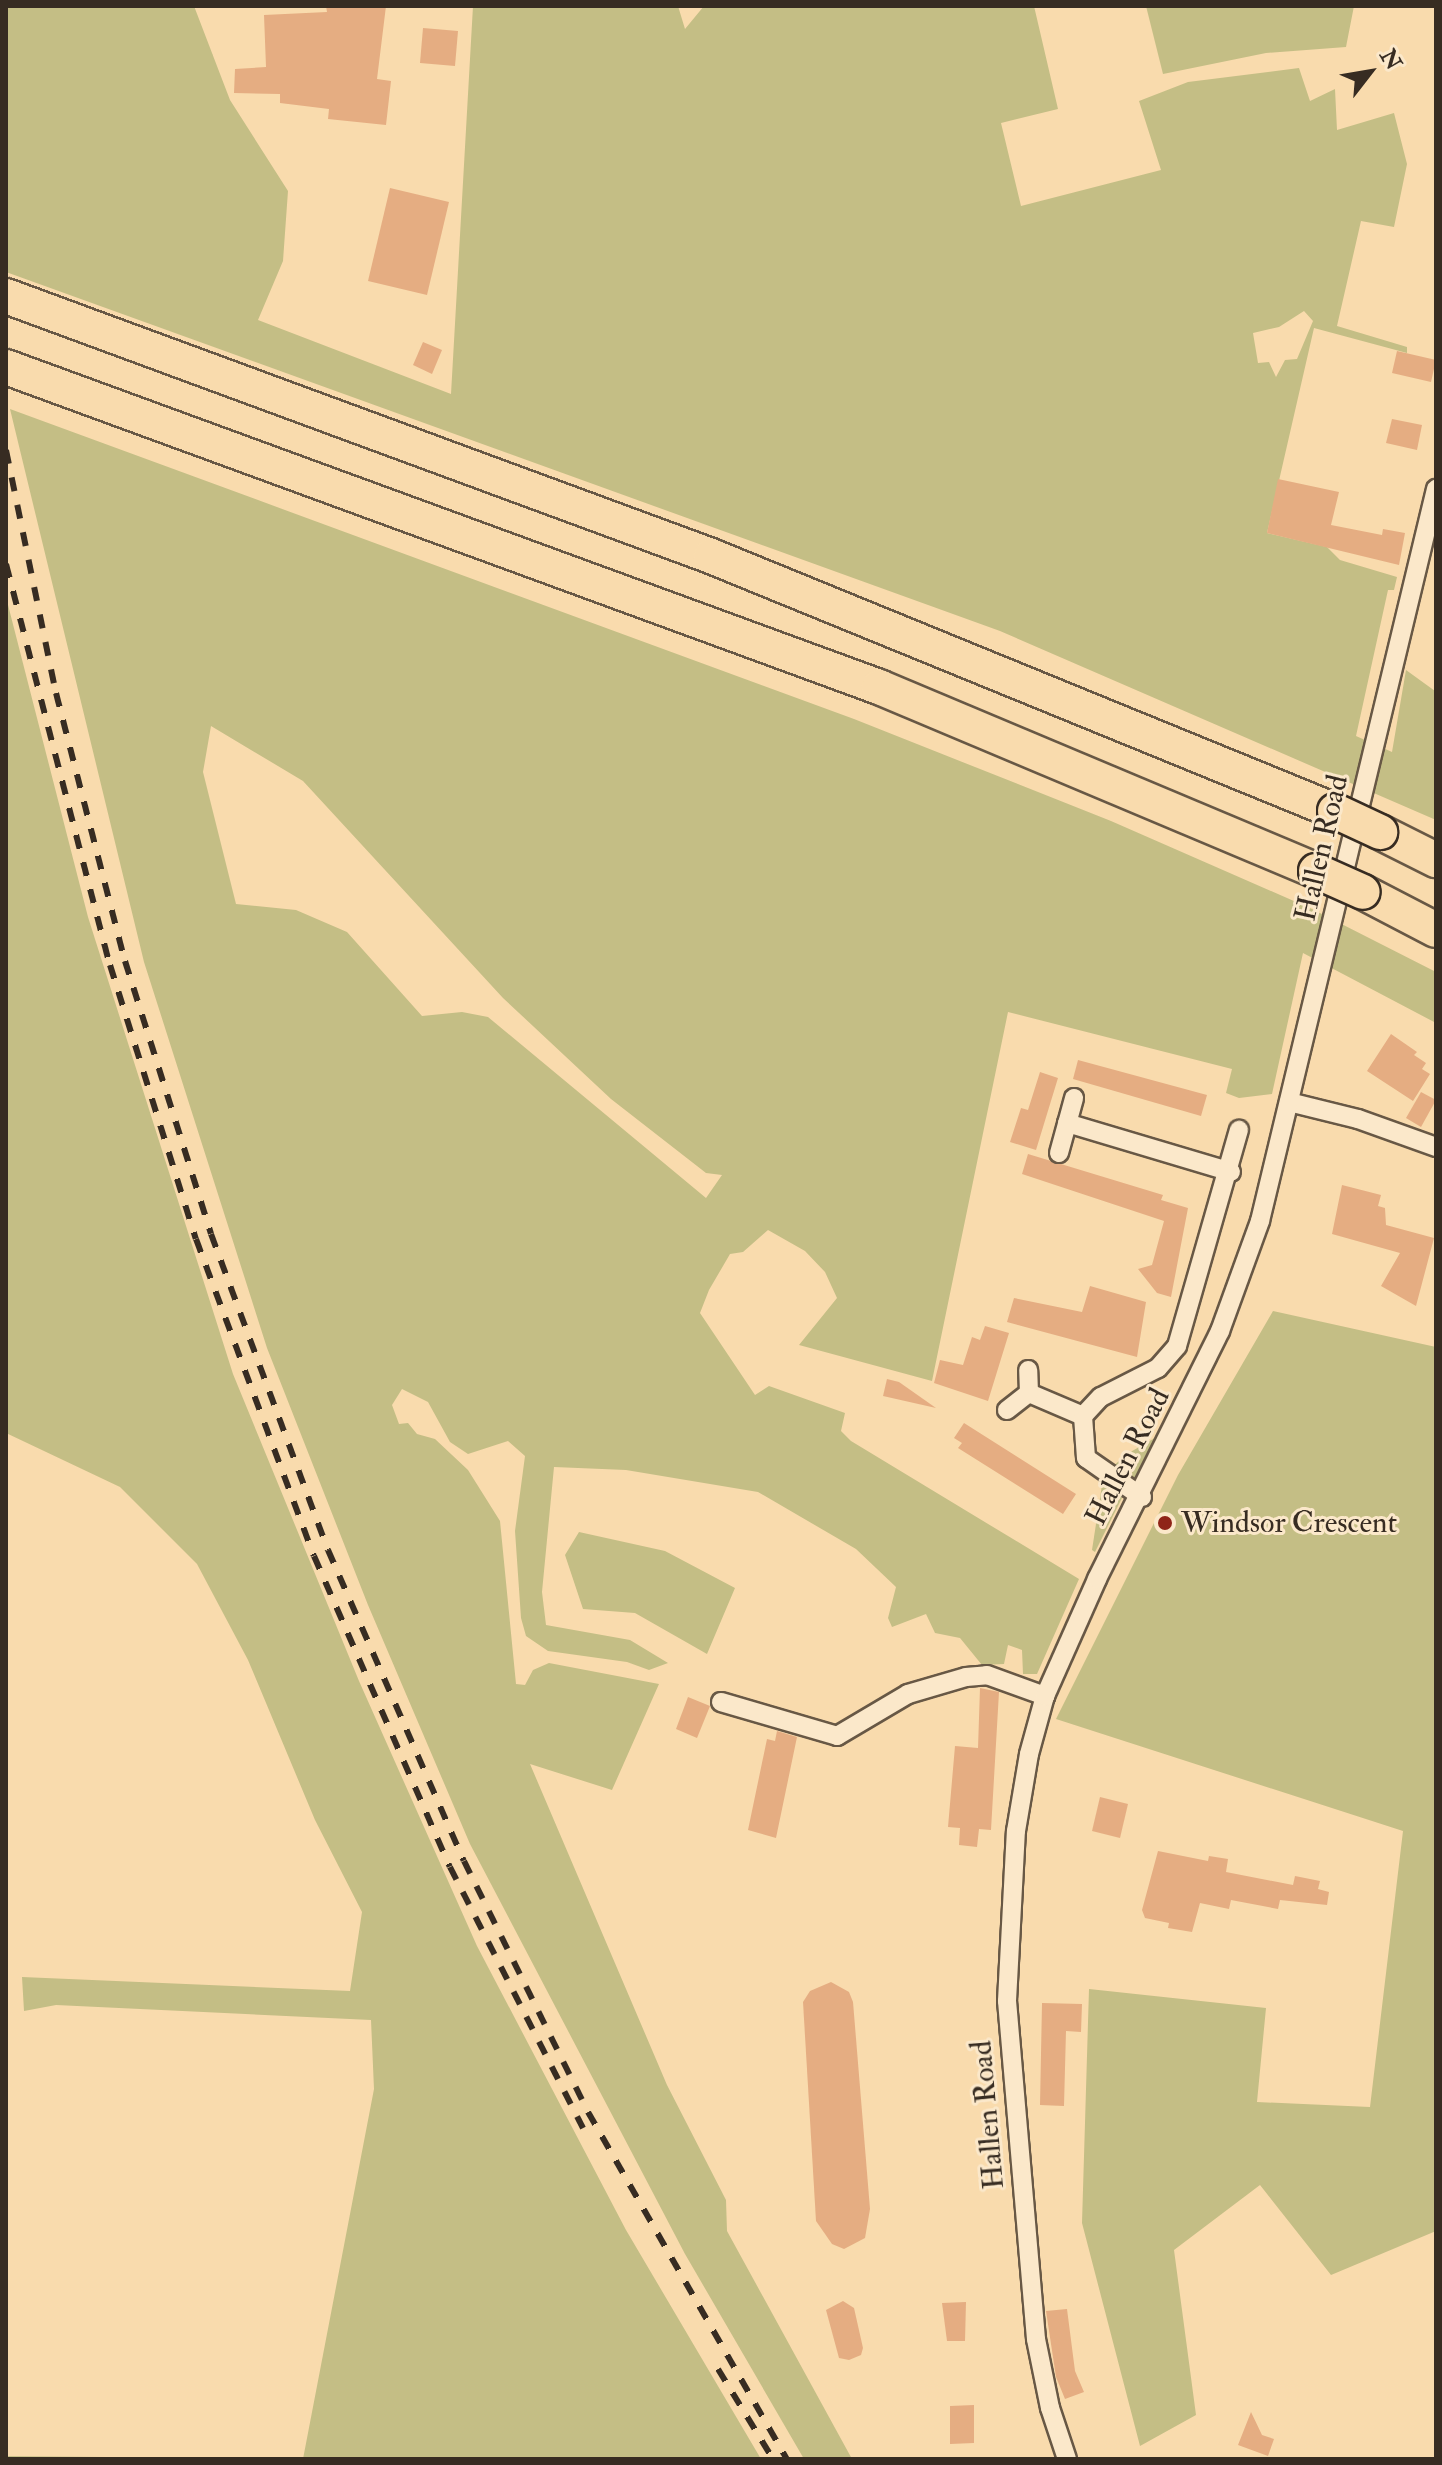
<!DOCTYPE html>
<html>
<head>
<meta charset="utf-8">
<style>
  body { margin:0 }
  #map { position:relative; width:1442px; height:2465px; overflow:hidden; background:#f9dbad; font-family:"IM FELL Double Pica",serif }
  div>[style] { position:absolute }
  .green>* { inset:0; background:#c4be85 }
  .building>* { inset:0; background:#e5ad82 }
  .roads { filter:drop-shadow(2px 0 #685845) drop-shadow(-2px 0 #685845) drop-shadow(0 2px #685845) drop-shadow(0 -2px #685845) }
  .street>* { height:18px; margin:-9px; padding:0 9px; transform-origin:9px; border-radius:9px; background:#fbe8ca }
  .highway>* { height:34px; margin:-17px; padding:0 17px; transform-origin:17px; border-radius:17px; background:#f9dbad }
  .rail>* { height:6px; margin-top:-3px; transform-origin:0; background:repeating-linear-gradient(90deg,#372c22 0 14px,transparent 0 28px) }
  .bridges { filter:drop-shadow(2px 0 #372c22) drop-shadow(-2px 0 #372c22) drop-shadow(0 2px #372c22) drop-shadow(0 -2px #372c22) }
  .highway-bridge>* { height:34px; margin:-17px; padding:0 17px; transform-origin:17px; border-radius:17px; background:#f9dbad }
  .dots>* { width:22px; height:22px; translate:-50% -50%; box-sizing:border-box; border:4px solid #fbe8ca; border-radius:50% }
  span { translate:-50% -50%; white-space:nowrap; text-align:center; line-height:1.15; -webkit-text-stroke:6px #fbe8ca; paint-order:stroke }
  .street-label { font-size:30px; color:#372c22 }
  .poi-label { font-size:30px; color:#372c22 }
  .left { translate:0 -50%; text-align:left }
  .frame { position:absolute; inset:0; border:8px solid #372c22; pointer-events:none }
  .north { position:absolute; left:1330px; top:32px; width:80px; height:80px; -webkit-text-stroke:6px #fbe8ca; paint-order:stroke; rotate:59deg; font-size:22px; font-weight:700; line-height:32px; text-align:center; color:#372c22 }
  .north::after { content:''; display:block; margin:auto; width:28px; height:36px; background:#372c22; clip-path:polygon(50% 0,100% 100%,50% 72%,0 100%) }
</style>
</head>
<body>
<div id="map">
  <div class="green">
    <i style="clip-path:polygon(evenodd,6px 6px,194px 6px,230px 100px,288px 191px,283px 261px,258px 320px,451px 394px,473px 6px,678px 6px,685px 29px,704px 6px,1034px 6px,1058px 109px,1001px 123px,1021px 206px,1161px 170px,1139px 101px,1188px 82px,1299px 68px,1310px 101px,1335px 89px,1337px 130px,1394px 113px,1407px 164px,1394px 227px,1361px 221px,1337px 326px,1407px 347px,1407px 353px,1314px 328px,1267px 533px,1327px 547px,1340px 560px,1397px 577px,1394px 590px,1388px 590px,1356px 736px,1392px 752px,1406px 670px,1435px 691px,1436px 820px,1000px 631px,6px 272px,6px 6px,1304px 311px,1313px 321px,1297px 359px,1285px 360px,1276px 377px,1269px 362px,1258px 363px,1253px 333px,1279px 327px,1304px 311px)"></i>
    <i style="clip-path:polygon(1146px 6px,1354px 6px,1346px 47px,1266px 53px,1163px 74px)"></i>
    <i style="clip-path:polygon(evenodd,10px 409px,854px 719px,1111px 821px,1312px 909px,1436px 972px,1436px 1023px,1303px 953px,1272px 1094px,1239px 1098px,1226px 1093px,1232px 1069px,1008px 1012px,932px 1381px,799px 1345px,837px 1298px,825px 1272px,805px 1251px,768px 1230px,743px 1252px,730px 1254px,709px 1290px,700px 1313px,755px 1395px,769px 1386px,845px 1413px,841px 1431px,851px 1441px,1079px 1579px,1037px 1674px,1023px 1674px,1022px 1650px,1008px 1645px,1004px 1664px,982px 1665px,960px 1638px,935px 1633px,926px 1614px,892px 1627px,888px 1618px,896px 1587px,856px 1549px,758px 1492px,626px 1470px,554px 1467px,542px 1592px,546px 1625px,630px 1640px,668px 1663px,649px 1670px,627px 1662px,548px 1651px,526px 1636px,521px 1618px,515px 1531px,525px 1456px,508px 1441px,468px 1454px,450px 1442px,428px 1402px,402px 1389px,392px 1405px,399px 1424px,408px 1423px,417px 1434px,435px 1439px,468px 1470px,500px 1521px,516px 1684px,525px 1685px,533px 1670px,549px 1663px,659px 1684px,612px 1790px,530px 1764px,667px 2085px,726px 2200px,727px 2231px,852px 2459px,804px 2459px,685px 2254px,470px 1844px,368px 1605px,267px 1348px,144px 962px,10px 409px,211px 726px,303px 781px,503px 998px,611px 1099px,706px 1173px,722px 1175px,706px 1198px,488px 1017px,462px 1012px,422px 1016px,347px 932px,296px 910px,236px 904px,203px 772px,211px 726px)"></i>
    <i style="clip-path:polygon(6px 597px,88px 917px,233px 1374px,359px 1681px,477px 1946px,626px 2230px,761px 2459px,303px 2459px,374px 2089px,371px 2020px,56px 2005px,24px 2011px,22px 1977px,350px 1991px,362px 1912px,315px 1820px,248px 1660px,197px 1564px,120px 1487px,6px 1433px)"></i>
    <i style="clip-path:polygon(1273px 1311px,1436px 1347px,1436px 2231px,1331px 2275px,1260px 2185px,1174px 2250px,1196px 2415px,1140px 2446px,1082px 2223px,1089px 1989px,1266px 2008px,1257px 2102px,1370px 2107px,1403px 1831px,1056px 1719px,1178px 1475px)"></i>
    <i style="clip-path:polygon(1160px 1435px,1142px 1488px,1111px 1468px,1127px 1454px)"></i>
    <i style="clip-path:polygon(1102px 1485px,1123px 1496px,1095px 1552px,1092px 1550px)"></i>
    <i style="clip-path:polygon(579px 1532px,665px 1551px,735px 1588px,707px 1654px,635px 1613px,583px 1609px,565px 1555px)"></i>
    <i style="clip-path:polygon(6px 2456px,299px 2459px,6px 2459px)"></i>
  </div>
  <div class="building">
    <i style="clip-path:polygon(326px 6px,386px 6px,377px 79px,391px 81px,386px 125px,328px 119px,329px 109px,280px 103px,280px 94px,234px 93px,235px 69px,266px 67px,264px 15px,327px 12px)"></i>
    <i style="clip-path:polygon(423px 28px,458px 31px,455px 66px,420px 63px)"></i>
    <i style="clip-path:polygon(390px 188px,449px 202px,427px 295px,368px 281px)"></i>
    <i style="clip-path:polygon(423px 342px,442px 350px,432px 374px,413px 365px)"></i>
    <i style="clip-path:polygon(1397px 351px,1436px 360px,1431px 382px,1392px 373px)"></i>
    <i style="clip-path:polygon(1392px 419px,1422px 425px,1417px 450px,1386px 443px)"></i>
    <i style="clip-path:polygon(1278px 479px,1339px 492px,1331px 525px,1382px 535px,1383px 529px,1405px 533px,1399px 565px,1267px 533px)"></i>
    <i style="clip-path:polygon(1391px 1034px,1417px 1052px,1414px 1055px,1426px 1063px,1422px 1069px,1430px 1074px,1413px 1101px,1367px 1071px)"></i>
    <i style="clip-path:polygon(1078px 1060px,1207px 1095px,1201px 1116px,1073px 1079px)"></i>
    <i style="clip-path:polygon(1040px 1072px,1058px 1078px,1036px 1150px,1010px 1142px,1021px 1108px,1028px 1110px)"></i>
    <i style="clip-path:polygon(1421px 1092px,1436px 1100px,1421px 1127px,1406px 1118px)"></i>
    <i style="clip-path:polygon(1028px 1154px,1163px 1195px,1161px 1200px,1188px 1208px,1171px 1297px,1157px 1293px,1138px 1269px,1152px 1265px,1164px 1221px,1022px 1174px)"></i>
    <i style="clip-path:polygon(1342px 1185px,1381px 1195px,1378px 1206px,1385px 1208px,1386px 1225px,1434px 1238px,1416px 1306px,1381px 1286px,1400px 1253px,1332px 1234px)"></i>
    <i style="clip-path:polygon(1090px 1286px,1146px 1302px,1137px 1357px,1007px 1322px,1014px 1298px,1082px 1312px)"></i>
    <i style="clip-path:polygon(985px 1326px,1009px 1333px,988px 1401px,934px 1383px,940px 1360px,963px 1365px,972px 1337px,980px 1340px)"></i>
    <i style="clip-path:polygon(887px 1379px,899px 1382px,936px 1408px,883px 1396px)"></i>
    <i style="clip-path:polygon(964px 1423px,1076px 1494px,1063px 1514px,958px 1448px,962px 1443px,954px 1438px)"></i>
    <i style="clip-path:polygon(980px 1688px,999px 1692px,991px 1830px,979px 1829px,977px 1847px,959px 1845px,960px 1828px,948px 1827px,955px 1746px,978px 1748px)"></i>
    <i style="clip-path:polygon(688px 1697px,710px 1706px,697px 1738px,676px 1729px)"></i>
    <i style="clip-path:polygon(777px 1731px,797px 1737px,776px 1838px,748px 1830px,767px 1739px,775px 1741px)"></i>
    <i style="clip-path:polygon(1100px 1797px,1128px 1804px,1120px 1838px,1092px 1831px)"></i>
    <i style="clip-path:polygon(1158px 1851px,1208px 1861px,1209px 1856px,1228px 1859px,1226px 1872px,1293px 1885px,1295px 1876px,1320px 1881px,1318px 1889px,1329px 1892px,1327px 1905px,1280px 1900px,1278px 1909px,1231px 1900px,1229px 1909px,1200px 1903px,1192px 1932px,1168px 1928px,1169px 1923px,1145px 1918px,1142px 1910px)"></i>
    <i style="clip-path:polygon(831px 1982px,849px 1992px,853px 2002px,870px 2209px,865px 2238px,844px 2249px,832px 2244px,816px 2221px,803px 2002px,810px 1991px)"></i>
    <i style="clip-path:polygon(1042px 2003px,1082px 2004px,1081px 2032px,1066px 2031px,1064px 2106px,1040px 2105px)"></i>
    <i style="clip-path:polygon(843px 2301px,854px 2308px,863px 2348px,861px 2355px,849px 2360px,839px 2358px,826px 2310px)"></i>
    <i style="clip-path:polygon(966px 2302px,965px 2341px,947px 2341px,942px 2303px)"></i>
    <i style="clip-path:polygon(1067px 2309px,1075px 2371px,1084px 2392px,1065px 2399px,1056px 2377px,1046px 2311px)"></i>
    <i style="clip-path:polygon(974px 2405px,974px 2443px,950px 2444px,950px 2406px)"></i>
    <i style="clip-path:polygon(1251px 2412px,1262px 2435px,1274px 2439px,1268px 2456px,1238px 2445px)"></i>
  </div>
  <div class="roads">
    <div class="street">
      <i style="left:1289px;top:1102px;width:71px;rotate:13.8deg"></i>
      <i style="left:1358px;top:1119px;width:83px;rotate:19.7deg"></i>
      <i style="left:1067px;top:1123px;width:171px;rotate:16.6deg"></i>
      <i style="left:1059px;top:1153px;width:57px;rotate:-74.7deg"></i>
      <i style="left:1029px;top:1393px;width:59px;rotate:23.1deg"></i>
      <i style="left:1007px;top:1410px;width:28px;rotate:-38deg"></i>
      <i style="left:1029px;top:1393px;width:23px;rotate:-92deg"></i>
      <i style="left:1142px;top:1497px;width:68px;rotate:-145.1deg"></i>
      <i style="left:1086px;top:1458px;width:42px;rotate:-94.1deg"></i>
      <i style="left:1083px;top:1416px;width:26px;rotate:-47deg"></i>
      <i style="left:1101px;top:1397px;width:64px;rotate:-27deg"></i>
      <i style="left:1158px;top:1368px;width:29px;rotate:-49deg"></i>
      <i style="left:1177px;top:1346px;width:225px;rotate:-74deg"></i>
      <i style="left:721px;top:1702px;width:121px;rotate:16.3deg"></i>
      <i style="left:837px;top:1736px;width:82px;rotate:-30.6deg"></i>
      <i style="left:908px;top:1694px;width:60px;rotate:-16.3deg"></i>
      <i style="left:966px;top:1677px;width:21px;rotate:-5deg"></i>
      <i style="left:987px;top:1675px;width:62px;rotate:19.9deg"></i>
      <i style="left:1067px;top:2459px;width:54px;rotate:-108.4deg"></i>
      <i style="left:1050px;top:2408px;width:70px;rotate:-101.5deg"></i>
      <i style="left:1036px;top:2339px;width:339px;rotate:-94.9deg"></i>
      <i style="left:1007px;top:2001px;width:170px;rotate:-87deg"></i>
      <i style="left:1016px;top:1831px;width:78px;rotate:-80.4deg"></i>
      <i style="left:1029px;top:1754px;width:60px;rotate:-74.6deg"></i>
      <i style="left:1045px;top:1696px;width:128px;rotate:-66deg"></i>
      <i style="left:1097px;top:1579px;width:277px;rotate:-63.6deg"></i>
      <i style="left:1220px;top:1331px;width:117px;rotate:-70deg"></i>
      <i style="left:1260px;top:1221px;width:753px;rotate:-76.48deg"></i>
    </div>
    <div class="highway">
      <i style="left:6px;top:296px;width:751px;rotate:20.24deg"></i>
      <i style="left:711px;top:556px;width:674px;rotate:22.23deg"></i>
      <i style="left:6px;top:367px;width:930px;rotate:20.13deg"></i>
      <i style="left:879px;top:687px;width:474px;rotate:22.8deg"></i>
      <i style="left:1380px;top:832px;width:63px;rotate:26.6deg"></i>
      <i style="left:1363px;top:892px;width:82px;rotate:27.5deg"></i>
    </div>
  </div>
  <div class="rail">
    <i style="left:6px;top:450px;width:248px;rotate:78.4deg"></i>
    <i style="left:56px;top:693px;width:277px;rotate:75.6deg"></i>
    <i style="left:125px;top:961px;width:286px;rotate:72.5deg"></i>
    <i style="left:211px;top:1234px;width:337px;rotate:69.7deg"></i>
    <i style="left:328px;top:1550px;width:339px;rotate:66.4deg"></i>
    <i style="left:464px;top:1861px;width:280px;rotate:63.7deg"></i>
    <i style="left:588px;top:2112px;width:400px;rotate:60.2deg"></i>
    <i style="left:6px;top:564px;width:414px;rotate:75.5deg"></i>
    <i style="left:110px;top:965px;width:287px;rotate:72.6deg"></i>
    <i style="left:196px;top:1239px;width:338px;rotate:69.6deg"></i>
    <i style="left:314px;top:1556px;width:339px;rotate:66.4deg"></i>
    <i style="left:450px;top:1867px;width:293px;rotate:63deg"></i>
    <i style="left:718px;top:2369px;width:105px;rotate:58.6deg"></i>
  </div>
  <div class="bridges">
    <div class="highway-bridge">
      <i style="left:1335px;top:811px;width:50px;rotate:25deg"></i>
      <i style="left:1316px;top:871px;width:51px;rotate:24.1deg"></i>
    </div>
  </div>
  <div class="dots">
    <i style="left:1165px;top:1523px;background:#8f2418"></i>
  </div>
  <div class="street-label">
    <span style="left:1322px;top:848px;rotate:-77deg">Hallen Road</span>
    <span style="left:1128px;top:1457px;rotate:-63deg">Hallen Road</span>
    <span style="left:988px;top:2115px;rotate:-95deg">Hallen Road</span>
  </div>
  <div class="poi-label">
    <span class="left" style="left:1181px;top:1523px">Windsor Crescent</span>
  </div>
  <div class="frame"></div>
  <div class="north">N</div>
</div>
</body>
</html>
